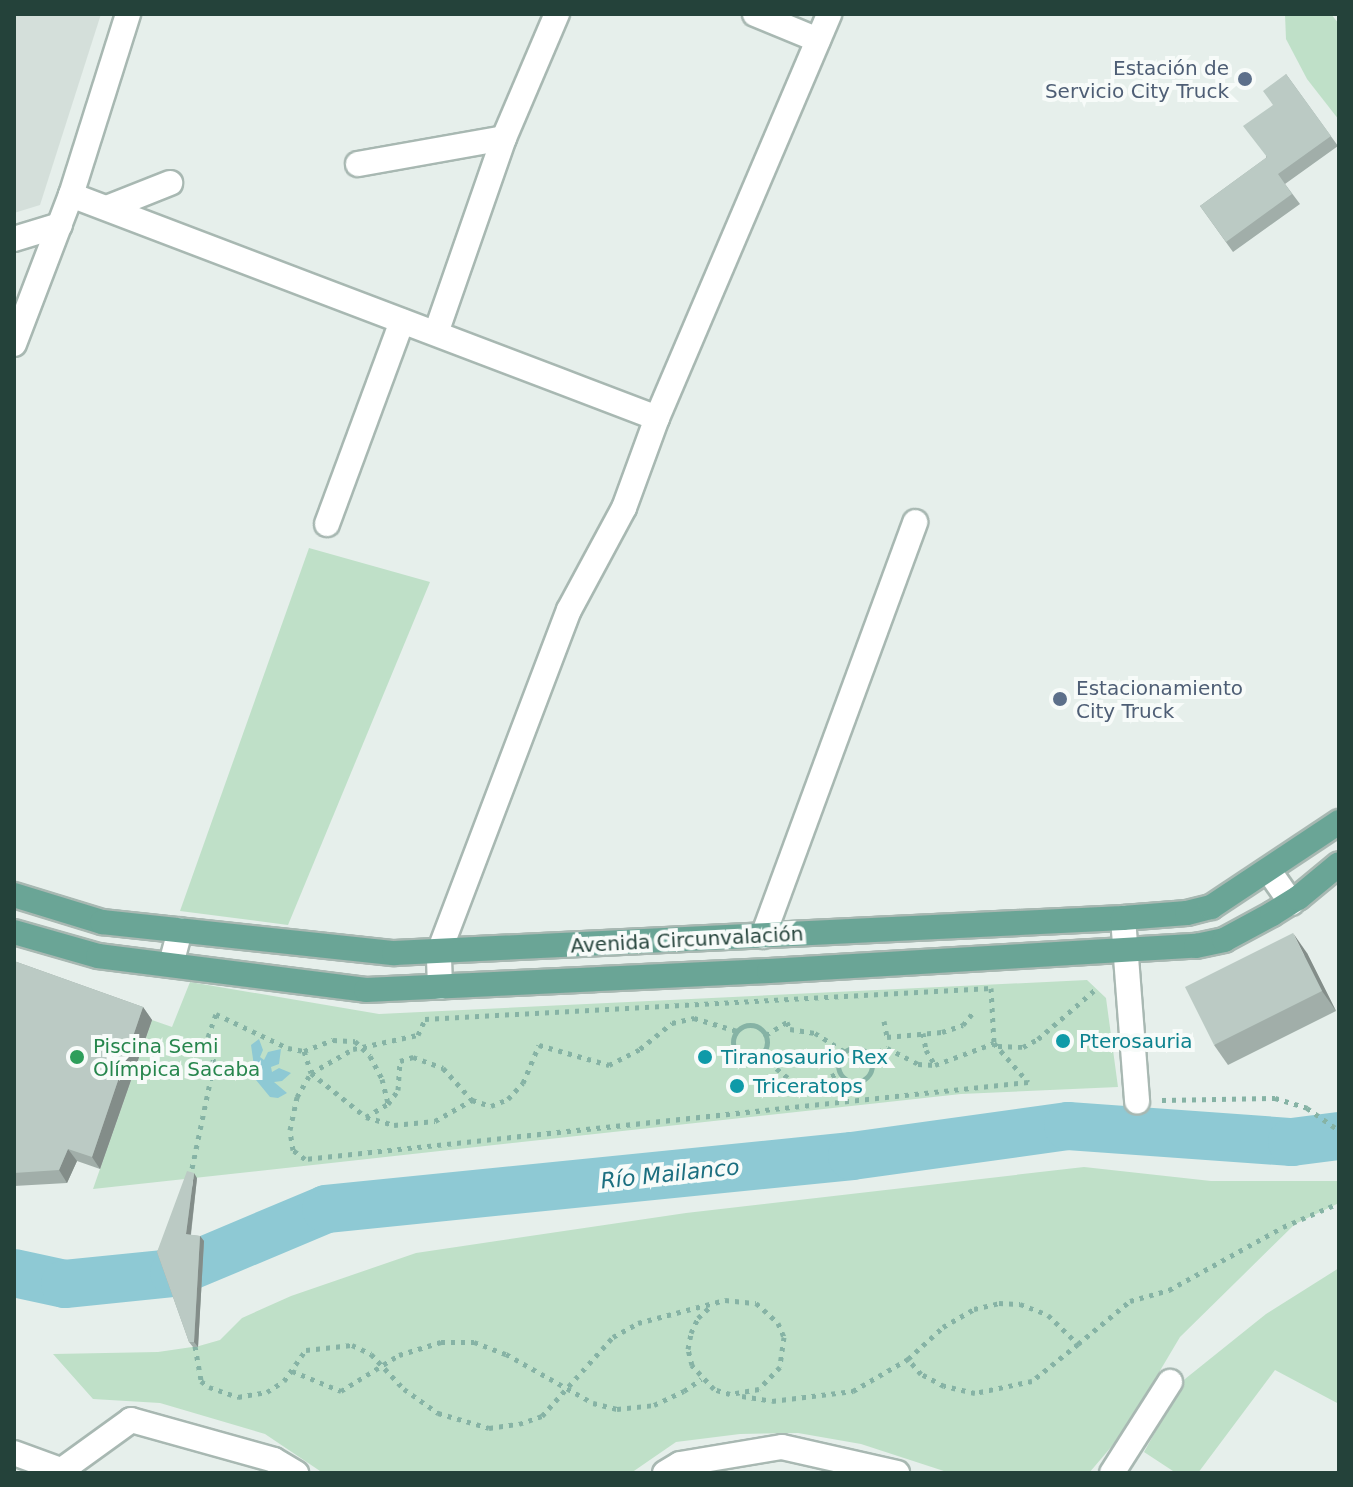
<!DOCTYPE html>
<html>
<head>
<meta charset="utf-8">
<style>
  body { margin:0 }
  #map { position:relative; width:1353px; height:1487px; overflow:hidden; background:#e6efeb; font-family:"DejaVu Sans",sans-serif }
  div>[style] { position:absolute }
  .built>* { inset:0; background:#d4dfda }
  .green>* { inset:0; background:#bfe0c8 }
  .water>* { inset:0; background:#8ec9d4 }
  .river>* { height:48px; margin:-24px; padding:0 24px; transform-origin:24px; border-radius:24px; background:#8ec9d4 }
  .path>* { height:5px; margin-top:-2.5px; transform-origin:0; background:repeating-linear-gradient(90deg,#86b3a5 0 4px,transparent 0 10px) }
  .path>.ring { margin:-2.5px; padding:0; box-sizing:content-box; background:none; border:5px solid #86b3a5; border-radius:50% }
  .roads { filter:drop-shadow(2px 0 #a8b8b2) drop-shadow(-2px 0 #a8b8b2) drop-shadow(0 2px #a8b8b2) drop-shadow(0 -2px #a8b8b2) }
  .minor>* { height:24px; margin:-12px; padding:0 12px; transform-origin:12px; border-radius:12px; background:#fff }
  .major>* { height:24px; margin:-12px; padding:0 12px; transform-origin:12px; border-radius:12px; background:#6aa596 }
  .path-bridge>* { height:5px; margin-top:-2.5px; transform-origin:0; background:repeating-linear-gradient(90deg,#86b3a5 0 4px,transparent 0 10px) }
  .wall>* { inset:0; background:#a1aea9 }
  .shaded-wall>* { inset:0; background:#838d89 }
  .building>* { inset:0; background:#bbcac4 }
  .dots>* { width:22px; height:22px; translate:-50% -50%; box-sizing:border-box; border:4px solid #f7fbf9; border-radius:50% }
  span { translate:-50% -50%; white-space:nowrap; text-align:center; line-height:1.15; -webkit-text-stroke:8px #f7fbf9; paint-order:stroke }
  .service-label { font-size:20px; color:#4e5e75 }
  .right { translate:-100% -50%; text-align:right }
  .left { translate:0 -50%; text-align:left }
  .street-label { font-size:20px; color:#24423a }
  .culture-label { font-size:20px; color:#0d838f }
  .leisure-label { font-size:20px; color:#27864d }
  .water-label { font-size:22px; color:#1c6f80; font-style:italic }
  .frame { position:absolute; inset:0; border:16px solid #24423a; pointer-events:none }
</style>
</head>
<body>
<div id="map">
  <div class="built">
    <i style="clip-path:polygon(14px 14px,101px 14px,40px 205px,14px 213px)"></i>
  </div>
  <div class="green">
    <i style="clip-path:polygon(1285px 14px,1331px 14px,1339px 24px,1339px 120px,1307px 79px,1286px 39px)"></i>
    <i style="clip-path:polygon(309px 548px,430px 582px,288px 925px,180px 911px)"></i>
    <i style="clip-path:polygon(1087px 980px,1106px 998px,1118px 1087px,961px 1094px,93px 1189px,152px 1020px,172px 1027px,190px 982px,379px 1014px)"></i>
    <i style="clip-path:polygon(1084px 1167px,1211px 1181px,1339px 1181px,1339px 1203px,1295px 1224px,1180px 1337px,1123px 1433px,1089px 1473px,950px 1473px,861px 1444px,798px 1433px,740px 1434px,676px 1442px,631px 1473px,323px 1473px,265px 1434px,160px 1403px,93px 1399px,53px 1354px,158px 1352px,199px 1346px,220px 1340px,242px 1318px,291px 1296px,416px 1253px,686px 1213px)"></i>
    <i style="clip-path:polygon(1339px 1268px,1339px 1404px,1275px 1370px,1198px 1473px,1176px 1473px,1144px 1452px,1185px 1379px,1266px 1314px)"></i>
  </div>
  <div class="water">
    <i style="clip-path:polygon(259px 1039px,263px 1050px,260px 1057px,264px 1060px,268px 1052px,281px 1049px,279px 1064px,271px 1067px,272px 1072px,279px 1068px,291px 1073px,282px 1081px,274px 1082px,287px 1093px,278px 1098px,270px 1097px,256px 1080px,251px 1045px)"></i>
  </div>
  <div class="river">
    <i style="left:14px;top:1273px;width:52px;rotate:12.2deg"></i>
    <i style="left:65px;top:1284px;width:110px;rotate:-5.8deg"></i>
    <i style="left:174px;top:1273px;width:165px;rotate:-22.8deg"></i>
    <i style="left:326px;top:1209px;width:529px;rotate:-5.75deg"></i>
    <i style="left:852px;top:1156px;width:218px;rotate:-7.9deg"></i>
    <i style="left:1068px;top:1126px;width:225px;rotate:4.1deg"></i>
    <i style="left:1292px;top:1142px;width:47px;rotate:-7.3deg"></i>
  </div>
  <div class="path">
    <i style="left:991px;top:988px;width:55px;rotate:86.9deg"></i>
    <i style="left:994px;top:1043px;width:52px;rotate:48.9deg"></i>
    <i style="left:1028px;top:1082px;width:727px;rotate:173.92deg"></i>
    <i style="left:305px;top:1159px;width:15px;rotate:-143deg"></i>
    <i style="left:293px;top:1150px;width:20px;rotate:-99deg"></i>
    <i style="left:290px;top:1130px;width:34px;rotate:-78deg"></i>
    <i style="left:297px;top:1097px;width:28px;rotate:-60deg"></i>
    <i style="left:311px;top:1073px;width:48px;rotate:-29.7deg"></i>
    <i style="left:353px;top:1049px;width:66px;rotate:-12.2deg"></i>
    <i style="left:418px;top:1035px;width:17px;rotate:-66deg"></i>
    <i style="left:425px;top:1019px;width:567px;rotate:-3.13deg"></i>
    <i style="left:884px;top:1021px;width:16px;rotate:79deg"></i>
    <i style="left:887px;top:1037px;width:55px;rotate:-5.2deg"></i>
    <i style="left:942px;top:1032px;width:22px;rotate:-18deg"></i>
    <i style="left:963px;top:1025px;width:19px;rotate:-51deg"></i>
    <i class="ring" style="left:733px;top:1025px;width:29px;height:29px"></i>
    <i style="left:923px;top:1033px;width:17px;rotate:80deg"></i>
    <i style="left:926px;top:1050px;width:17px;rotate:59deg"></i>
    <i style="left:766px;top:1035px;width:25px;rotate:-32deg"></i>
    <i style="left:787px;top:1022px;width:8px;rotate:67deg"></i>
    <i style="left:790px;top:1029px;width:25px;rotate:9deg"></i>
    <i style="left:815px;top:1033px;width:34px;rotate:32deg"></i>
    <i style="left:998px;top:1046px;width:25px;rotate:2deg"></i>
    <i style="left:1023px;top:1047px;width:17px;rotate:-28deg"></i>
    <i style="left:1038px;top:1039px;width:77px;rotate:-40.8deg"></i>
    <i class="ring" style="left:838px;top:1048px;width:29px;height:29px"></i>
    <i style="left:304px;top:1051px;width:23px;rotate:72deg"></i>
    <i style="left:311px;top:1073px;width:70px;rotate:38.7deg"></i>
    <i style="left:366px;top:1117px;width:29px;rotate:16deg"></i>
    <i style="left:394px;top:1125px;width:41px;rotate:-5.6deg"></i>
    <i style="left:435px;top:1121px;width:43px;rotate:-29.6deg"></i>
    <i style="left:761px;top:1056px;width:40px;rotate:39deg"></i>
    <i style="left:792px;top:1081px;width:23px;rotate:13deg"></i>
    <i style="left:814px;top:1086px;width:29px;rotate:-29deg"></i>
    <i style="left:869px;top:1056px;width:20px;rotate:-24deg"></i>
    <i style="left:887px;top:1048px;width:35px;rotate:27deg"></i>
    <i style="left:918px;top:1064px;width:17px;rotate:3deg"></i>
    <i style="left:935px;top:1065px;width:63px;rotate:-20.4deg"></i>
    <i style="left:382px;top:1079px;width:25px;rotate:76deg"></i>
    <i style="left:1162px;top:1100px;width:113px;rotate:-1deg"></i>
    <i style="left:1275px;top:1098px;width:34px;rotate:17deg"></i>
    <i style="left:1307px;top:1108px;width:39px;rotate:35deg"></i>
    <i style="left:366px;top:1117px;width:26px;rotate:-31deg"></i>
    <i style="left:388px;top:1104px;width:17px;rotate:-54deg"></i>
    <i style="left:398px;top:1090px;width:29px;rotate:-86deg"></i>
    <i style="left:400px;top:1061px;width:14px;rotate:-17deg"></i>
    <i style="left:413px;top:1057px;width:32px;rotate:20deg"></i>
    <i style="left:443px;top:1068px;width:43px;rotate:47.8deg"></i>
    <i style="left:472px;top:1100px;width:20px;rotate:18deg"></i>
    <i style="left:491px;top:1106px;width:18px;rotate:-22deg"></i>
    <i style="left:508px;top:1099px;width:22px;rotate:-47deg"></i>
    <i style="left:523px;top:1083px;width:41px;rotate:-67.2deg"></i>
    <i style="left:539px;top:1045px;width:73px;rotate:15.9deg"></i>
    <i style="left:609px;top:1065px;width:35px;rotate:-27deg"></i>
    <i style="left:640px;top:1049px;width:41px;rotate:-39.1deg"></i>
    <i style="left:672px;top:1023px;width:23px;rotate:-13deg"></i>
    <i style="left:694px;top:1018px;width:45px;rotate:16.8deg"></i>
    <i style="left:190px;top:1178px;width:117px;rotate:-78.2deg"></i>
    <i style="left:214px;top:1063px;width:27px;rotate:-103deg"></i>
    <i style="left:208px;top:1037px;width:24px;rotate:-71deg"></i>
    <i style="left:216px;top:1014px;width:80px;rotate:25.3deg"></i>
    <i style="left:288px;top:1048px;width:16px;rotate:11deg"></i>
    <i style="left:304px;top:1051px;width:31px;rotate:-21deg"></i>
    <i style="left:1078px;top:1344px;width:67px;rotate:-39.6deg"></i>
    <i style="left:1130px;top:1301px;width:41px;rotate:-15.8deg"></i>
    <i style="left:1169px;top:1290px;width:130px;rotate:-28.9deg"></i>
    <i style="left:1283px;top:1227px;width:61px;rotate:-23.2deg"></i>
    <i style="left:195px;top:1346px;width:36px;rotate:80deg"></i>
    <i style="left:201px;top:1381px;width:10px;rotate:37deg"></i>
    <i style="left:209px;top:1387px;width:31px;rotate:19deg"></i>
    <i style="left:238px;top:1397px;width:29px;rotate:-10deg"></i>
    <i style="left:267px;top:1392px;width:20px;rotate:-33deg"></i>
    <i style="left:284px;top:1381px;width:38px;rotate:-55deg"></i>
    <i style="left:306px;top:1350px;width:46px;rotate:-6.2deg"></i>
    <i style="left:352px;top:1345px;width:21px;rotate:25deg"></i>
    <i style="left:371px;top:1354px;width:48px;rotate:46.7deg"></i>
    <i style="left:404px;top:1389px;width:42px;rotate:35.2deg"></i>
    <i style="left:438px;top:1413px;width:53px;rotate:16.4deg"></i>
    <i style="left:489px;top:1428px;width:30px;rotate:-8deg"></i>
    <i style="left:519px;top:1424px;width:24px;rotate:-19deg"></i>
    <i style="left:542px;top:1416px;width:106px;rotate:-48.1deg"></i>
    <i style="left:613px;top:1337px;width:29px;rotate:-29deg"></i>
    <i style="left:638px;top:1323px;width:90px;rotate:-14.8deg"></i>
    <i style="left:725px;top:1300px;width:31px;rotate:6deg"></i>
    <i style="left:756px;top:1303px;width:30px;rotate:42deg"></i>
    <i style="left:778px;top:1323px;width:15px;rotate:67deg"></i>
    <i style="left:784px;top:1337px;width:30px;rotate:98deg"></i>
    <i style="left:780px;top:1367px;width:30px;rotate:134deg"></i>
    <i style="left:759px;top:1389px;width:29px;rotate:170deg"></i>
    <i style="left:730px;top:1394px;width:17px;rotate:-163deg"></i>
    <i style="left:714px;top:1389px;width:33px;rotate:-133deg"></i>
    <i style="left:692px;top:1365px;width:16px;rotate:-104deg"></i>
    <i style="left:688px;top:1349px;width:16px;rotate:-79deg"></i>
    <i style="left:691px;top:1333px;width:17px;rotate:-65deg"></i>
    <i style="left:698px;top:1318px;width:16px;rotate:-43deg"></i>
    <i style="left:292px;top:1371px;width:53px;rotate:22.2deg"></i>
    <i style="left:341px;top:1391px;width:68px;rotate:-31.8deg"></i>
    <i style="left:399px;top:1355px;width:44px;rotate:-17.2deg"></i>
    <i style="left:441px;top:1342px;width:33px"></i>
    <i style="left:474px;top:1342px;width:34px;rotate:21deg"></i>
    <i style="left:506px;top:1354px;width:100px;rotate:29.4deg"></i>
    <i style="left:593px;top:1403px;width:25px;rotate:14deg"></i>
    <i style="left:617px;top:1409px;width:37px;rotate:-6deg"></i>
    <i style="left:654px;top:1405px;width:33px;rotate:-25deg"></i>
    <i style="left:684px;top:1391px;width:21px;rotate:-35deg"></i>
    <i style="left:742px;top:1396px;width:30px;rotate:9deg"></i>
    <i style="left:772px;top:1401px;width:82px;rotate:-7deg"></i>
    <i style="left:853px;top:1391px;width:64px;rotate:-30.2deg"></i>
    <i style="left:908px;top:1359px;width:47px;rotate:-42.4deg"></i>
    <i style="left:943px;top:1327px;width:36px;rotate:-30deg"></i>
    <i style="left:974px;top:1309px;width:26px;rotate:-13deg"></i>
    <i style="left:999px;top:1303px;width:21px;rotate:3deg"></i>
    <i style="left:1020px;top:1304px;width:30px;rotate:21deg"></i>
    <i style="left:1048px;top:1315px;width:42px;rotate:44deg"></i>
    <i style="left:1078px;top:1344px;width:59px;rotate:141.2deg"></i>
    <i style="left:1032px;top:1381px;width:58px;rotate:168.1deg"></i>
    <i style="left:975px;top:1393px;width:32px;rotate:-167deg"></i>
    <i style="left:944px;top:1386px;width:26px;rotate:-152deg"></i>
    <i style="left:921px;top:1374px;width:20px;rotate:-131deg"></i>
  </div>
  <div class="roads">
    <div class="minor">
      <i style="left:755px;top:14px;width:68px;rotate:22.4deg"></i>
      <i style="left:358px;top:164px;width:148px;rotate:-10.1deg"></i>
      <i style="left:71px;top:195px;width:627px;rotate:20.83deg"></i>
      <i style="left:107px;top:208px;width:68px;rotate:-21.6deg"></i>
      <i style="left:14px;top:239px;width:48px;rotate:-16.9deg"></i>
      <i style="left:436px;top:333px;width:207px;rotate:-70.8deg"></i>
      <i style="left:504px;top:138px;width:135px;rotate:-66.9deg"></i>
      <i style="left:14px;top:344px;width:160px;rotate:-69.1deg"></i>
      <i style="left:71px;top:195px;width:190px;rotate:-72.5deg"></i>
      <i style="left:327px;top:524px;width:216px;rotate:-69.7deg"></i>
      <i style="left:1269px;top:871px;width:39px;rotate:55deg"></i>
      <i style="left:1123px;top:918px;width:184px;rotate:85.6deg"></i>
      <i style="left:763px;top:936px;width:441px;rotate:-69.8deg"></i>
      <i style="left:171px;top:964px;width:35px;rotate:-75deg"></i>
      <i style="left:440px;top:987px;width:35px;rotate:-92deg"></i>
      <i style="left:439px;top:952px;width:366px;rotate:-69.2deg"></i>
      <i style="left:569px;top:610px;width:116px;rotate:-61.7deg"></i>
      <i style="left:624px;top:508px;width:96px;rotate:-69.9deg"></i>
      <i style="left:657px;top:418px;width:439px;rotate:-66.9deg"></i>
      <i style="left:14px;top:1453px;width:59px;rotate:20deg"></i>
      <i style="left:62px;top:1470px;width:85px;rotate:-35.9deg"></i>
      <i style="left:131px;top:1420px;width:148px;rotate:15.6deg"></i>
      <i style="left:274px;top:1460px;width:26px;rotate:31deg"></i>
      <i style="left:665px;top:1473px;width:17px;rotate:-31deg"></i>
      <i style="left:680px;top:1464px;width:103px;rotate:-9.5deg"></i>
      <i style="left:782px;top:1447px;width:118px;rotate:12.7deg"></i>
      <i style="left:1112px;top:1473px;width:108px;rotate:-57.5deg"></i>
    </div>
    <div class="major">
      <i style="left:14px;top:895px;width:92px;rotate:17.1deg"></i>
      <i style="left:102px;top:922px;width:294px;rotate:6.1deg"></i>
      <i style="left:394px;top:953px;width:730px;rotate:-2.75deg"></i>
      <i style="left:1123px;top:918px;width:64px;rotate:-4.5deg"></i>
      <i style="left:1187px;top:913px;width:25px;rotate:-14deg"></i>
      <i style="left:1211px;top:907px;width:154px;rotate:-33.6deg"></i>
      <i style="left:14px;top:932px;width:87px;rotate:15.9deg"></i>
      <i style="left:98px;top:956px;width:270px;rotate:7.2deg"></i>
      <i style="left:366px;top:990px;width:403px;rotate:-2.7deg"></i>
      <i style="left:769px;top:971px;width:428px;rotate:-3.4deg"></i>
      <i style="left:1196px;top:946px;width:29px;rotate:-12deg"></i>
      <i style="left:1224px;top:940px;width:55px;rotate:-28.4deg"></i>
      <i style="left:1272px;top:914px;width:31px;rotate:-32deg"></i>
      <i style="left:1298px;top:898px;width:53px;rotate:-39.7deg"></i>
    </div>
  </div>
  <div class="path-bridge">
    <i style="left:333px;top:1040px;width:22px;rotate:3deg"></i>
    <i style="left:355px;top:1041px;width:21px;rotate:45deg"></i>
    <i style="left:370px;top:1056px;width:26px;rotate:62deg"></i>
  </div>
  <div class="wall">
    <i style="clip-path:polygon(1286px 74px,1338px 146px,1285px 184px,1300px 204px,1233px 252px,1200px 206px,1266px 158px,1273px 105px)"></i>
    <i style="clip-path:polygon(1307px 953px,1336px 1011px,1228px 1065px,1214px 1045px)"></i>
    <i style="clip-path:polygon(14px 961px,143px 1007px,152px 1020px,100px 1169px,77px 1161px,67px 1183px,14px 1186px)"></i>
    <i style="clip-path:polygon(197px 1178px,191px 1235px,200px 1236px,204px 1241px,198px 1347px,193px 1347px,189px 1342px,157px 1252px)"></i>
  </div>
  <div class="shaded-wall">
    <i style="clip-path:polygon(1293px 933px,1307px 953px,1336px 1011px,1322px 991px)"></i>
    <i style="clip-path:polygon(143px 1007px,152px 1020px,100px 1169px,92px 1157px)"></i>
    <i style="clip-path:polygon(68px 1149px,77px 1161px,67px 1183px,59px 1170px)"></i>
    <i style="clip-path:polygon(194px 1173px,197px 1178px,190px 1240px,186px 1234px)"></i>
    <i style="clip-path:polygon(200px 1236px,204px 1241px,198px 1347px,194px 1342px)"></i>
  </div>
  <div class="building">
    <i style="clip-path:polygon(1286px 74px,1331px 136px,1278px 174px,1292px 194px,1226px 242px,1200px 206px,1267px 157px,1243px 126px,1273px 105px,1263px 91px)"></i>
    <i style="clip-path:polygon(1293px 933px,1322px 991px,1214px 1045px,1185px 987px)"></i>
    <i style="clip-path:polygon(14px 961px,143px 1007px,92px 1157px,68px 1149px,59px 1170px,14px 1173px)"></i>
    <i style="clip-path:polygon(187px 1171px,194px 1173px,186px 1234px,200px 1236px,194px 1342px,189px 1342px,157px 1252px)"></i>
  </div>
  <div class="dots">
    <i style="left:1245px;top:79px;background:#5c6f8a"></i>
    <i style="left:1060px;top:699px;background:#5c6f8a"></i>
    <i style="left:1063px;top:1041px;background:#0f9aa8"></i>
    <i style="left:77px;top:1057px;background:#2e9e5b"></i>
    <i style="left:705px;top:1057px;background:#0f9aa8"></i>
    <i style="left:737px;top:1086px;background:#0f9aa8"></i>
  </div>
  <div class="service-label">
    <span class="right" style="left:1229px;top:80px">Estación de<br>Servicio City Truck</span>
    <span class="left" style="left:1076px;top:700px">Estacionamiento<br>City Truck</span>
  </div>
  <div class="street-label">
    <span style="left:687px;top:940px;rotate:-3deg">Avenida Circunvalación</span>
  </div>
  <div class="culture-label">
    <span class="left" style="left:1079px;top:1041px">Pterosauria</span>
    <span class="left" style="left:721px;top:1057px">Tiranosaurio Rex</span>
    <span class="left" style="left:753px;top:1086px">Triceratops</span>
  </div>
  <div class="leisure-label">
    <span class="left" style="left:93px;top:1058px">Piscina Semi<br>Olímpica Sacaba</span>
  </div>
  <div class="water-label">
    <span style="left:670px;top:1174px;rotate:-6deg">Río Mailanco</span>
  </div>
  <div class="frame"></div>
</div>
</body>
</html>
